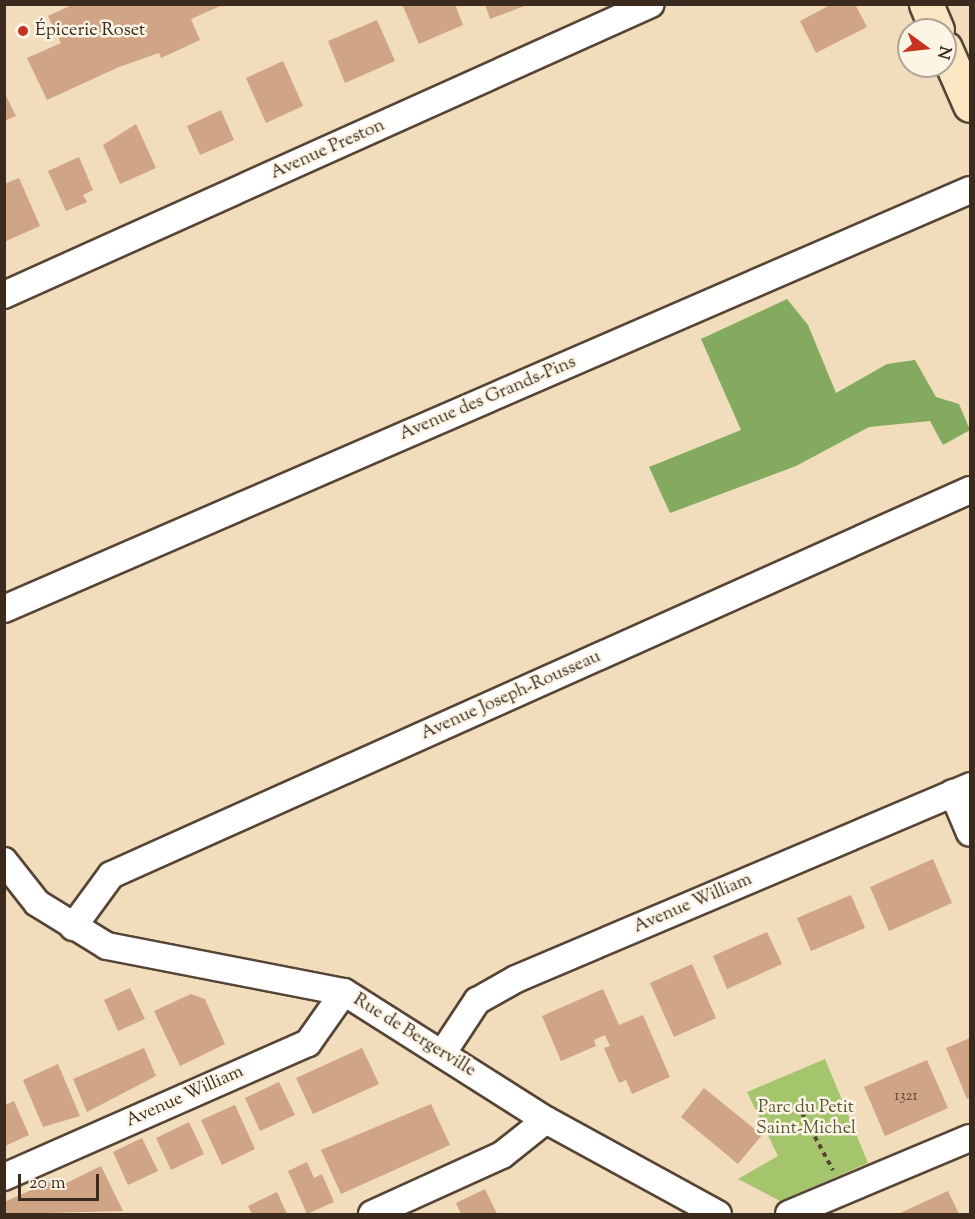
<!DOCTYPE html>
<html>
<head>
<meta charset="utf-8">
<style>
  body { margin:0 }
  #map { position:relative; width:975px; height:1219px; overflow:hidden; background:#f1dcbb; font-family:"Sorts Mill Goudy",serif }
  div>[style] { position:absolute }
  .green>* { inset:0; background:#a5c56d }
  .forest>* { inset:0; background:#84aa60 }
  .building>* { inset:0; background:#d0a586 }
  .path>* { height:4px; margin-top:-2px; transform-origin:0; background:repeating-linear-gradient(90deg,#564536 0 4.5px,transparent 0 9px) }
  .roads { filter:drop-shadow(2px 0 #564536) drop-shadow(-2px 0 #564536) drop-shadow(0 2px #564536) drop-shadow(0 -2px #564536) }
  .street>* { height:26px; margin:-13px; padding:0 13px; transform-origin:13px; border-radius:13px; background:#fff }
  .secondary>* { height:33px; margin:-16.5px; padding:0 16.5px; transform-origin:16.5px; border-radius:16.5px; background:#fbe6c4 }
  .dots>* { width:16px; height:16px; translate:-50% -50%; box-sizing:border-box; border:3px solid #fcf5e5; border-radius:50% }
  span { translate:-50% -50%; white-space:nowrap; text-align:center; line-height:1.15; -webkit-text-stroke:5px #fcf5e5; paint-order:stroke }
  .number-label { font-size:15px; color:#604938 }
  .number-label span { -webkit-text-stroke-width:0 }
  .poi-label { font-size:18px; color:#3b2a1e }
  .left { translate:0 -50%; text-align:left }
  .street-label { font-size:18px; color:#3b2a1e }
  .park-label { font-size:18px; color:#5b5836 }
  .frame { position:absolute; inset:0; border:6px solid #3b2a1e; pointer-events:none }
  .north { position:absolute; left:897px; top:18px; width:60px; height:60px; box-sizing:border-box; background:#fcf5e5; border:2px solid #afa495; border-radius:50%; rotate:105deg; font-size:16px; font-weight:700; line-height:24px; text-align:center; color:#3b2a1e }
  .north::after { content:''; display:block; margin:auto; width:21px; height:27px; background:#c8321e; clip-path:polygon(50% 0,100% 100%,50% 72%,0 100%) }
  .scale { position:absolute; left:18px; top:1174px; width:81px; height:27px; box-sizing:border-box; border:3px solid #3b2a1e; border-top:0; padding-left:8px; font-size:18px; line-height:21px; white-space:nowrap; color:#3b2a1e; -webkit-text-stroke:4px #fcf5e5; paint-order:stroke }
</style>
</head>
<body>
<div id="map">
  <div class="green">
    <i style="clip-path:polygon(825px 1059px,868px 1163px,780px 1201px,738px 1179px,778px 1156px,747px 1092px)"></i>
  </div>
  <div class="forest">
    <i style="clip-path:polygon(787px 299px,808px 325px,836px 393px,887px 364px,915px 360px,936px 397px,959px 404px,970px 430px,943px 445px,930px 421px,869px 427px,796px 466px,670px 513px,649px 467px,741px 430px,701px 339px)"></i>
  </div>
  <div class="building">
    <i style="clip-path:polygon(74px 4px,225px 4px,191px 19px,200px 40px,161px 58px,159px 53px,119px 67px,47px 100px,27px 58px,61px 43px,48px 16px)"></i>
    <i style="clip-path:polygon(402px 4px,455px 4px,463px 25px,419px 44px)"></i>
    <i style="clip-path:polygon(485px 4px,527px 4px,527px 5px,490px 19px)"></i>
    <i style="clip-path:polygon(832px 4px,855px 4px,867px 27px,816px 53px,800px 21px)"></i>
    <i style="clip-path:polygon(377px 20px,395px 61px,345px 83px,328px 41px)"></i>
    <i style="clip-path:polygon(283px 61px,303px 106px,266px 123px,246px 78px)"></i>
    <i style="clip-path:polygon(4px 92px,16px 116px,4px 121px)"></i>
    <i style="clip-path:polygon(221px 110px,234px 140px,200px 155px,187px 126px)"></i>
    <i style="clip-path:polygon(136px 124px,156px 168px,120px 184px,103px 145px)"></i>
    <i style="clip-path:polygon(79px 157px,93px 190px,83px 195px,87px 202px,66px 211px,48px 171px)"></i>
    <i style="clip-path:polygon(19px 178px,40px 226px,4px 242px,4px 184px)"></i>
    <i style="clip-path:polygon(933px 859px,952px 903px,889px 931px,870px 887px)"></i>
    <i style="clip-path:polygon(851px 895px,865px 928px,811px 951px,797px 918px)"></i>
    <i style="clip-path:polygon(767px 932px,782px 964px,727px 989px,713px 956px)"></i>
    <i style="clip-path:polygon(692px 964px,716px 1018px,674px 1037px,650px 983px)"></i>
    <i style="clip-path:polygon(130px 988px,145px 1019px,118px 1031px,104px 1000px)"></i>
    <i style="clip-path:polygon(603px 989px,619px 1025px,643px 1015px,670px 1077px,632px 1094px,626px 1080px,619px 1083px,604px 1048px,610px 1046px,605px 1035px,594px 1040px,596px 1046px,561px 1061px,542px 1016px)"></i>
    <i style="clip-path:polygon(191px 994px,205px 999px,225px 1044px,180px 1066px,154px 1011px)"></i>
    <i style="clip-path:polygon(970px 1038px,970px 1097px,967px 1099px,946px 1048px)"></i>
    <i style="clip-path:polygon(144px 1048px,156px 1076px,87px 1112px,73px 1079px)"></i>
    <i style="clip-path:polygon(362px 1048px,379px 1084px,313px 1114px,296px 1078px)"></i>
    <i style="clip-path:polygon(927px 1060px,948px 1108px,885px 1136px,864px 1087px)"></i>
    <i style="clip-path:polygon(58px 1064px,80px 1116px,43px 1127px,23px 1080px)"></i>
    <i style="clip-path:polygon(279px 1082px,295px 1115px,260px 1131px,245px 1098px)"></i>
    <i style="clip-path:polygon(704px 1088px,762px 1135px,738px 1164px,681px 1117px)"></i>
    <i style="clip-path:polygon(14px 1101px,29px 1135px,5px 1146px,5px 1105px)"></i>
    <i style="clip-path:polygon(431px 1104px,450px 1145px,341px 1194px,321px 1150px)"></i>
    <i style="clip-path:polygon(235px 1105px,255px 1149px,222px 1165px,201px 1120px)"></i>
    <i style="clip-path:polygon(189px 1122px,204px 1154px,171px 1170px,156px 1138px)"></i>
    <i style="clip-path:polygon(142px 1138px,158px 1171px,128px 1185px,113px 1152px)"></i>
    <i style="clip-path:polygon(307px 1162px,314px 1178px,322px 1174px,334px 1202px,307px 1214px,288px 1171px)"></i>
    <i style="clip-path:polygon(101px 1166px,123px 1211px,4px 1214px,4px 1202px,52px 1181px,56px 1188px)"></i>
    <i style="clip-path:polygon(485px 1189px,497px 1214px,461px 1214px,456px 1203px)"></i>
    <i style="clip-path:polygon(948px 1191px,959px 1214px,898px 1214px)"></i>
    <i style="clip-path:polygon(277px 1192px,287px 1214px,252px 1214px,248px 1206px)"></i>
  </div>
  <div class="path">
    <i style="left:802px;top:1113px;width:65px;rotate:61.5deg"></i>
  </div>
  <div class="roads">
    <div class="street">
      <i style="left:4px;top:295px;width:709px;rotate:-24.22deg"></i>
      <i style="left:4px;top:609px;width:1053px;rotate:-23.45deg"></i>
      <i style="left:953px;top:793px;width:43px;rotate:67deg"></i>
      <i style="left:4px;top:861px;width:53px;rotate:51.8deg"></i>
      <i style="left:37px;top:903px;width:82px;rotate:31.6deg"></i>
      <i style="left:107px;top:946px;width:241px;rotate:11deg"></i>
      <i style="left:344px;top:992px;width:239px;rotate:32.4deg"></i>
      <i style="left:546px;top:1120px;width:196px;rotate:28.7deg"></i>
      <i style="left:73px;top:927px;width:64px;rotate:-53.8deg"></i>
      <i style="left:111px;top:875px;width:941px;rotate:-24.14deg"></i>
      <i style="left:442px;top:1054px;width:64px;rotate:-56.6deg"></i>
      <i style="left:477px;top:1001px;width:45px;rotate:-29.4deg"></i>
      <i style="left:516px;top:979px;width:493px;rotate:-23deg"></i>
      <i style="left:4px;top:1177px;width:332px;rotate:-23.8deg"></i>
      <i style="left:308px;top:1043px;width:62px;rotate:-54.8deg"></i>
      <i style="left:372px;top:1214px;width:143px;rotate:-24.4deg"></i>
      <i style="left:502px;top:1155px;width:56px;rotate:-38.5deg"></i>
      <i style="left:789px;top:1214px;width:196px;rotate:-22.8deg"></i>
    </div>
    <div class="secondary">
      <i style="left:926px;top:4px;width:28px;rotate:67deg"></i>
      <i style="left:945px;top:48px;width:62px;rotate:66.3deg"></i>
    </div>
  </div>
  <div class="dots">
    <i style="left:23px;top:31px;background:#c8321e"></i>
  </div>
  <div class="number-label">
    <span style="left:906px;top:1097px">1321</span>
  </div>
  <div class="poi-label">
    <span class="left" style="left:35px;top:31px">Épicerie Roset</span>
  </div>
  <div class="street-label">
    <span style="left:328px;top:150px;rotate:-24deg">Avenue Preston</span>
    <span style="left:488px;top:399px;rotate:-23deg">Avenue des Grands-Pins</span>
    <span style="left:511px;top:696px;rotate:-24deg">Avenue Joseph-Rousseau</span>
    <span style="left:693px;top:904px;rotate:-23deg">Avenue William</span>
    <span style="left:414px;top:1036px;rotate:32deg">Rue de Bergerville</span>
    <span style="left:185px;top:1097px;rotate:-24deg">Avenue William</span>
  </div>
  <div class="park-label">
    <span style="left:806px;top:1119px">Parc du Petit<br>Saint-Michel</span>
  </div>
  <div class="frame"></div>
  <div class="north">N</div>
  <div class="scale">20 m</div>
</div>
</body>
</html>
